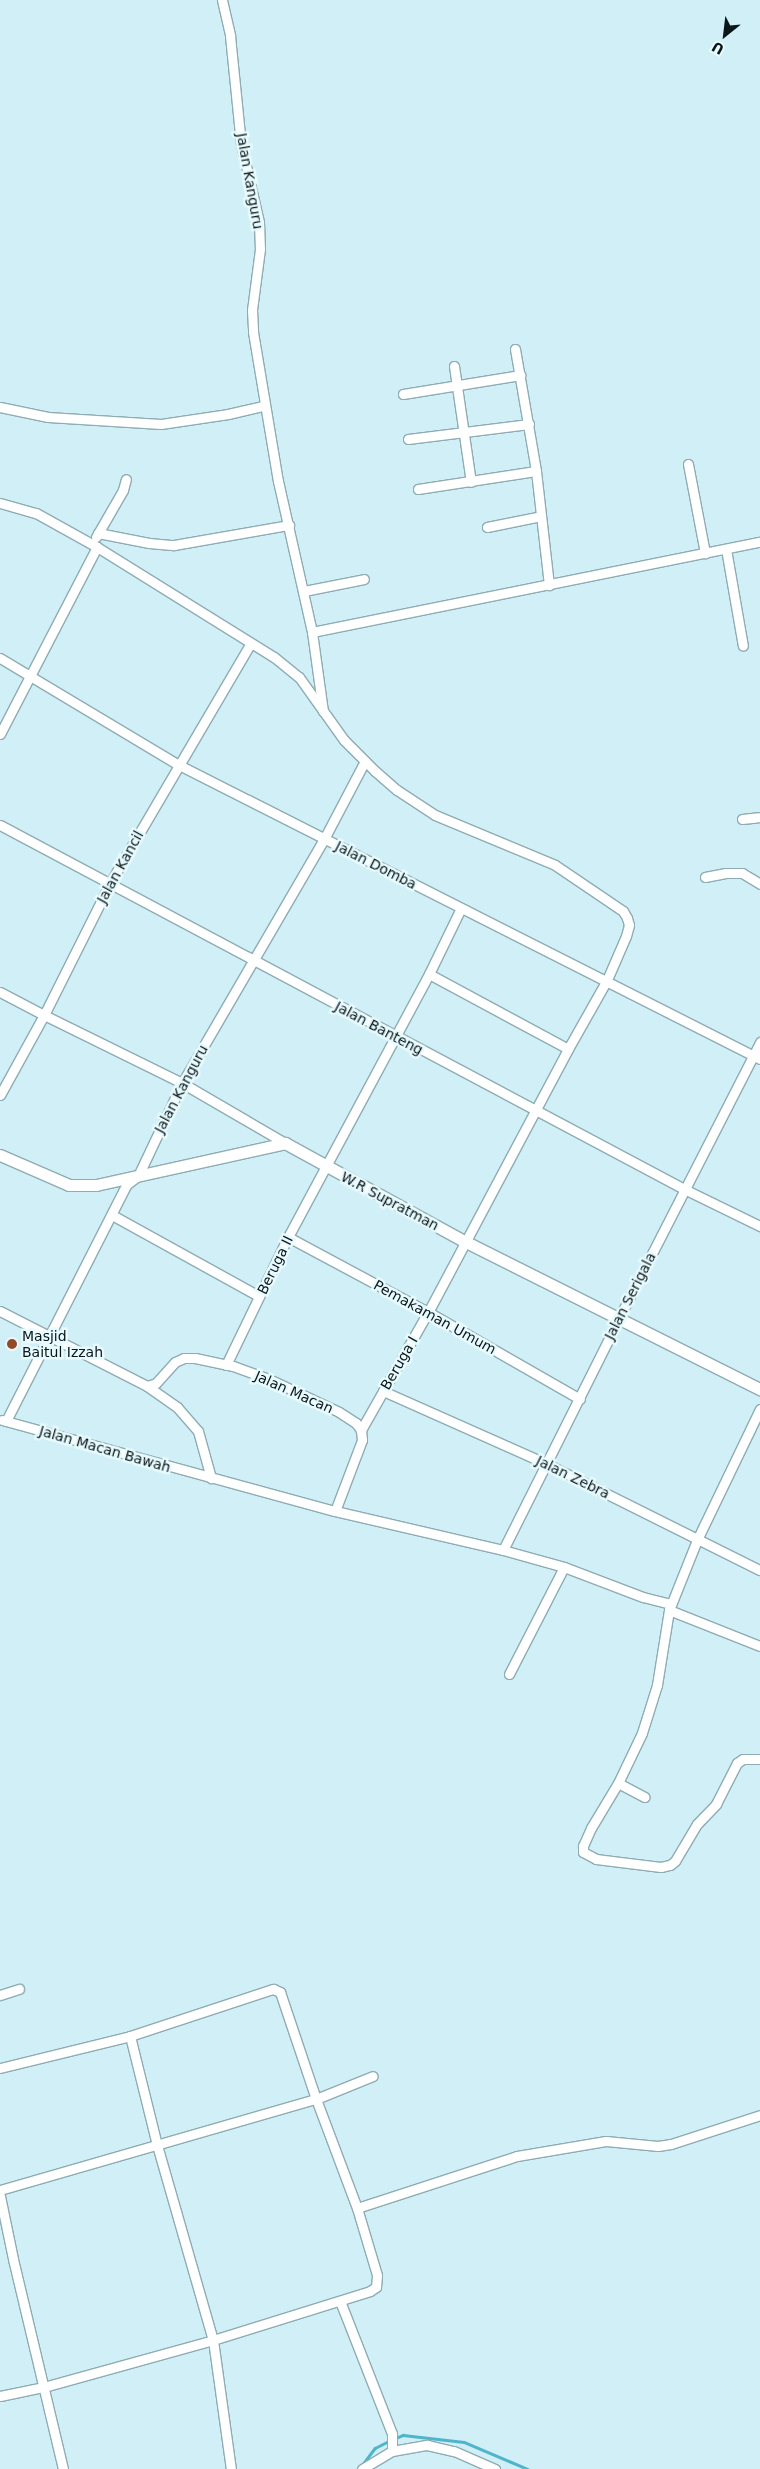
<!DOCTYPE html>
<html>
<head>
<meta charset="utf-8">
<style>
  body { margin:0 }
  #map { position:relative; width:760px; height:2469px; overflow:hidden; background:#d0eff6; font-family:"DejaVu Sans",sans-serif }
  div>[style] { position:absolute }
  .stream>* { height:2.5px; margin:-1.25px; padding:0 1.25px; transform-origin:1.25px; border-radius:1.25px; background:#4eb5ca }
  .roads { filter:drop-shadow(1px 0 #8eacb3) drop-shadow(-1px 0 #8eacb3) drop-shadow(0 1px #8eacb3) drop-shadow(0 -1px #8eacb3) }
  .minor>* { height:9px; margin:-4.5px; padding:0 4.5px; transform-origin:4.5px; border-radius:4.5px; background:#fff }
  .tertiary>* { height:11px; margin:-5.5px; padding:0 5.5px; transform-origin:5.5px; border-radius:5.5px; background:#fff }
  .dots>* { width:14px; height:14px; translate:-50% -50%; box-sizing:border-box; border:2px solid #e7fafe; border-radius:50% }
  span { translate:-50% -50%; white-space:nowrap; text-align:center; line-height:1.15; -webkit-text-stroke:5px #e7fafe; paint-order:stroke }
  .street-label { font-size:14px; color:#0b1619 }
  .poi-label { font-size:14px; color:#0b1619 }
  .left { translate:0 -50%; text-align:left }
  .north { position:absolute; left:700px; top:10px; width:50px; height:50px; -webkit-text-stroke:4px #e7fafe; paint-order:stroke; rotate:209deg; font-size:14px; font-weight:700; line-height:20px; text-align:center; color:#0b1619 }
  .north::after { content:''; display:block; margin:auto; width:18px; height:22px; background:#0b1619; clip-path:polygon(50% 0,100% 100%,50% 72%,0 100%) }
</style>
</head>
<body>
<div id="map">
  <div class="stream">
    <i style="left:394px;top:2439px;width:10px;rotate:-24deg"></i>
    <i style="left:403px;top:2435px;width:61px;rotate:6.5deg"></i>
    <i style="left:464px;top:2442px;width:69px;rotate:22.9deg"></i>
    <i style="left:362px;top:2465px;width:21px;rotate:-53deg"></i>
    <i style="left:375px;top:2448px;width:16px;rotate:-27deg"></i>
  </div>
  <div class="roads">
    <div class="minor">
      <i style="left:222px;top:0;width:37px;rotate:77deg"></i>
      <i style="left:230px;top:36px;width:109px;rotate:84.2deg"></i>
      <i style="left:241px;top:144px;width:80px;rotate:77deg"></i>
      <i style="left:259px;top:222px;width:27px;rotate:88deg"></i>
      <i style="left:260px;top:249px;width:62px;rotate:97.5deg"></i>
      <i style="left:252px;top:310px;width:22px;rotate:87deg"></i>
      <i style="left:253px;top:332px;width:151px;rotate:80.5deg"></i>
      <i style="left:278px;top:481px;width:155px;rotate:77.3deg"></i>
      <i style="left:312px;top:632px;width:80px;rotate:82.1deg"></i>
      <i style="left:515px;top:349px;width:124px;rotate:80.2deg"></i>
      <i style="left:536px;top:471px;width:115px;rotate:83.5deg"></i>
      <i style="left:454px;top:366px;width:117px;rotate:81.7deg"></i>
      <i style="left:403px;top:394px;width:119px;rotate:-9.2deg"></i>
      <i style="left:0;top:407px;width:49px;rotate:11.8deg"></i>
      <i style="left:48px;top:417px;width:113px;rotate:3.5deg"></i>
      <i style="left:161px;top:424px;width:68px;rotate:-8.5deg"></i>
      <i style="left:228px;top:414px;width:36px;rotate:-13deg"></i>
      <i style="left:408px;top:439px;width:122px;rotate:-7.1deg"></i>
      <i style="left:688px;top:464px;width:91px;rotate:79.2deg"></i>
      <i style="left:418px;top:489px;width:119px;rotate:-8.7deg"></i>
      <i style="left:0;top:503px;width:37px;rotate:16deg"></i>
      <i style="left:36px;top:513px;width:70px;rotate:29.1deg"></i>
      <i style="left:97px;top:547px;width:208px;rotate:31.9deg"></i>
      <i style="left:274px;top:657px;width:32px;rotate:39deg"></i>
      <i style="left:299px;top:677px;width:77px;rotate:54.5deg"></i>
      <i style="left:344px;top:740px;width:44px;rotate:45deg"></i>
      <i style="left:375px;top:771px;width:29px;rotate:41deg"></i>
      <i style="left:397px;top:790px;width:45px;rotate:33.3deg"></i>
      <i style="left:435px;top:815px;width:130px;rotate:22.6deg"></i>
      <i style="left:555px;top:865px;width:82px;rotate:34.1deg"></i>
      <i style="left:623px;top:911px;width:8px;rotate:60deg"></i>
      <i style="left:627px;top:918px;width:7px;rotate:74deg"></i>
      <i style="left:629px;top:925px;width:11px;rotate:105deg"></i>
      <i style="left:626px;top:936px;width:48px;rotate:113.4deg"></i>
      <i style="left:607px;top:980px;width:79px;rotate:119.5deg"></i>
      <i style="left:568px;top:1049px;width:298px;rotate:118deg"></i>
      <i style="left:428px;top:1312px;width:136px;rotate:119.6deg"></i>
      <i style="left:487px;top:527px;width:55px;rotate:-11.5deg"></i>
      <i style="left:98px;top:533px;width:52px;rotate:11.1deg"></i>
      <i style="left:149px;top:543px;width:25px;rotate:5deg"></i>
      <i style="left:174px;top:545px;width:117px;rotate:-9.9deg"></i>
      <i style="left:96px;top:537px;width:54px;rotate:-60.1deg"></i>
      <i style="left:123px;top:490px;width:11px;rotate:-75deg"></i>
      <i style="left:726px;top:549px;width:98px;rotate:80.1deg"></i>
      <i style="left:304px;top:591px;width:61px;rotate:-11.3deg"></i>
      <i style="left:312px;top:632px;width:457px;rotate:-11.4deg"></i>
      <i style="left:0;top:658px;width:209px;rotate:30.9deg"></i>
      <i style="left:179px;top:765px;width:651px;rotate:26.84deg"></i>
      <i style="left:0;top:734px;width:211px;rotate:-62.6deg"></i>
      <i style="left:742px;top:819px;width:18px;rotate:-6deg"></i>
      <i style="left:0;top:825px;width:775px;rotate:28.02deg"></i>
      <i style="left:684px;top:1189px;width:85px;rotate:26deg"></i>
      <i style="left:705px;top:877px;width:21px;rotate:-11deg"></i>
      <i style="left:726px;top:873px;width:16px"></i>
      <i style="left:742px;top:873px;width:21px;rotate:31deg"></i>
      <i style="left:429px;top:974px;width:158px;rotate:28.3deg"></i>
      <i style="left:0;top:992px;width:50px;rotate:27.6deg"></i>
      <i style="left:44px;top:1015px;width:154px;rotate:26.2deg"></i>
      <i style="left:182px;top:1083px;width:119px;rotate:30.2deg"></i>
      <i style="left:0;top:1095px;width:91px;rotate:-61.2deg"></i>
      <i style="left:44px;top:1015px;width:148px;rotate:-63.4deg"></i>
      <i style="left:110px;top:883px;width:277px;rotate:-59.6deg"></i>
      <i style="left:112px;top:1215px;width:168px;rotate:28.9deg"></i>
      <i style="left:288px;top:1237px;width:159px;rotate:28.2deg"></i>
      <i style="left:428px;top:1312px;width:175px;rotate:29.8deg"></i>
      <i style="left:0;top:1311px;width:165px;rotate:27deg"></i>
      <i style="left:147px;top:1386px;width:37px;rotate:35deg"></i>
      <i style="left:177px;top:1407px;width:32px;rotate:49deg"></i>
      <i style="left:198px;top:1431px;width:49px;rotate:74.5deg"></i>
      <i style="left:226px;top:1365px;width:142px;rotate:-64.2deg"></i>
      <i style="left:288px;top:1237px;width:298px;rotate:-61.8deg"></i>
      <i style="left:429px;top:974px;width:73px;rotate:-64.1deg"></i>
      <i style="left:147px;top:1386px;width:9px;rotate:-18deg"></i>
      <i style="left:156px;top:1383px;width:28px;rotate:-48deg"></i>
      <i style="left:175px;top:1362px;width:10px;rotate:-24deg"></i>
      <i style="left:184px;top:1358px;width:11px"></i>
      <i style="left:195px;top:1358px;width:39px;rotate:12deg"></i>
      <i style="left:233px;top:1366px;width:38px;rotate:20deg"></i>
      <i style="left:269px;top:1379px;width:77px;rotate:25.2deg"></i>
      <i style="left:339px;top:1412px;width:20px;rotate:33deg"></i>
      <i style="left:356px;top:1423px;width:9px;rotate:54deg"></i>
      <i style="left:361px;top:1430px;width:10px;rotate:84deg"></i>
      <i style="left:362px;top:1440px;width:76px;rotate:110.8deg"></i>
      <i style="left:383px;top:1391px;width:180px;rotate:24deg"></i>
      <i style="left:547px;top:1464px;width:238px;rotate:26.5deg"></i>
      <i style="left:760px;top:1409px;width:145px;rotate:115.7deg"></i>
      <i style="left:697px;top:1540px;width:75px;rotate:111.8deg"></i>
      <i style="left:669px;top:1610px;width:76px;rotate:99.1deg"></i>
      <i style="left:657px;top:1685px;width:50px;rotate:107.4deg"></i>
      <i style="left:642px;top:1733px;width:55px;rotate:115.6deg"></i>
      <i style="left:618px;top:1783px;width:52px;rotate:121deg"></i>
      <i style="left:591px;top:1828px;width:20px;rotate:114deg"></i>
      <i style="left:583px;top:1846px;width:6px;rotate:90deg"></i>
      <i style="left:583px;top:1852px;width:15px;rotate:28deg"></i>
      <i style="left:596px;top:1859px;width:65px;rotate:7deg"></i>
      <i style="left:661px;top:1867px;width:9px;rotate:-13deg"></i>
      <i style="left:670px;top:1865px;width:6px;rotate:-39deg"></i>
      <i style="left:675px;top:1861px;width:43px;rotate:-59.3deg"></i>
      <i style="left:697px;top:1824px;width:28px;rotate:-46deg"></i>
      <i style="left:716px;top:1804px;width:46px;rotate:-62.9deg"></i>
      <i style="left:737px;top:1763px;width:7px;rotate:-34deg"></i>
      <i style="left:743px;top:1759px;width:17px"></i>
      <i style="left:2px;top:1420px;width:345px;rotate:15.3deg"></i>
      <i style="left:335px;top:1511px;width:172px;rotate:13.1deg"></i>
      <i style="left:503px;top:1550px;width:63px;rotate:15.6deg"></i>
      <i style="left:564px;top:1567px;width:85px;rotate:20.8deg"></i>
      <i style="left:643px;top:1597px;width:29px;rotate:14deg"></i>
      <i style="left:6px;top:1421px;width:265px;rotate:-63deg"></i>
      <i style="left:126px;top:1185px;width:15px;rotate:-37deg"></i>
      <i style="left:138px;top:1176px;width:103px;rotate:-64.7deg"></i>
      <i style="left:182px;top:1083px;width:282px;rotate:-59.8deg"></i>
      <i style="left:324px;top:839px;width:88px;rotate:-62.3deg"></i>
      <i style="left:503px;top:1550px;width:259px;rotate:-63.4deg"></i>
      <i style="left:619px;top:1318px;width:310px;rotate:-62.9deg"></i>
      <i style="left:669px;top:1610px;width:98px;rotate:21.6deg"></i>
      <i style="left:509px;top:1674px;width:120px;rotate:-62.8deg"></i>
      <i style="left:618px;top:1783px;width:30px;rotate:28deg"></i>
      <i style="left:0;top:1995px;width:20px;rotate:-18deg"></i>
      <i style="left:130px;top:2036px;width:112px;rotate:76.1deg"></i>
      <i style="left:157px;top:2145px;width:203px;rotate:74deg"></i>
      <i style="left:213px;top:2340px;width:130px;rotate:82.1deg"></i>
      <i style="left:0;top:2068px;width:134px;rotate:-13.8deg"></i>
      <i style="left:130px;top:2036px;width:151px;rotate:-18.2deg"></i>
      <i style="left:273px;top:1989px;width:8px;rotate:23deg"></i>
      <i style="left:280px;top:1992px;width:113px;rotate:71.4deg"></i>
      <i style="left:316px;top:2099px;width:61px;rotate:-22deg"></i>
      <i style="left:0;top:2190px;width:329px;rotate:-16.1deg"></i>
      <i style="left:316px;top:2099px;width:116px;rotate:69.4deg"></i>
      <i style="left:357px;top:2208px;width:168px;rotate:-18deg"></i>
      <i style="left:517px;top:2156px;width:90px;rotate:-9.6deg"></i>
      <i style="left:606px;top:2141px;width:52px;rotate:5.5deg"></i>
      <i style="left:658px;top:2146px;width:13px;rotate:-9deg"></i>
      <i style="left:671px;top:2144px;width:94px;rotate:-18deg"></i>
      <i style="left:0;top:2196px;width:64px;rotate:78.3deg"></i>
      <i style="left:13px;top:2259px;width:216px;rotate:76.6deg"></i>
      <i style="left:340px;top:2301px;width:143px;rotate:68.6deg"></i>
      <i style="left:392px;top:2434px;width:17px;rotate:90deg"></i>
      <i style="left:0;top:2396px;width:45px;rotate:-11.6deg"></i>
      <i style="left:44px;top:2387px;width:175px;rotate:-15.5deg"></i>
      <i style="left:213px;top:2340px;width:164px;rotate:-17.3deg"></i>
      <i style="left:370px;top:2291px;width:7px;rotate:-34deg"></i>
      <i style="left:376px;top:2287px;width:12px;rotate:-85deg"></i>
      <i style="left:377px;top:2275px;width:70px;rotate:-106.6deg"></i>
      <i style="left:362px;top:2469px;width:35px;rotate:-31deg"></i>
      <i style="left:392px;top:2451px;width:36px;rotate:-10deg"></i>
      <i style="left:427px;top:2445px;width:28px;rotate:13deg"></i>
      <i style="left:454px;top:2451px;width:45px;rotate:23.7deg"></i>
    </div>
    <div class="tertiary">
      <i style="left:0;top:1155px;width:75px;rotate:23.5deg"></i>
      <i style="left:69px;top:1185px;width:27px"></i>
      <i style="left:96px;top:1185px;width:194px;rotate:-12.5deg"></i>
      <i style="left:285px;top:1143px;width:206px;rotate:28.7deg"></i>
      <i style="left:466px;top:1242px;width:329px;rotate:26.6deg"></i>
    </div>
  </div>
  <div class="dots">
    <i style="left:12px;top:1344px;background:#934b27"></i>
  </div>
  <div class="street-label">
    <span style="left:250px;top:181px;rotate:80deg">Jalan Kanguru</span>
    <span style="left:376px;top:865px;rotate:27deg">Jalan Domba</span>
    <span style="left:120px;top:867px;rotate:-61deg">Jalan Kancil</span>
    <span style="left:379px;top:1028px;rotate:28deg">Jalan Banteng</span>
    <span style="left:181px;top:1089px;rotate:-62deg">Jalan Kanguru</span>
    <span style="left:390px;top:1201px;rotate:28deg">W.R Supratman</span>
    <span style="left:275px;top:1265px;rotate:-64deg">Beruga II</span>
    <span style="left:630px;top:1296px;rotate:-63deg">Jalan Serigala</span>
    <span style="left:435px;top:1317px;rotate:29deg">Pemakaman Umum</span>
    <span style="left:399px;top:1363px;rotate:-60deg">Beruga I</span>
    <span style="left:294px;top:1392px;rotate:24deg">Jalan Macan</span>
    <span style="left:105px;top:1449px;rotate:16deg">Jalan Macan Bawah</span>
    <span style="left:573px;top:1477px;rotate:26deg">Jalan Zebra</span>
  </div>
  <div class="poi-label">
    <span class="left" style="left:22px;top:1344px">Masjid<br>Baitul Izzah</span>
  </div>
  <div class="north">U</div>
</div>
</body>
</html>
